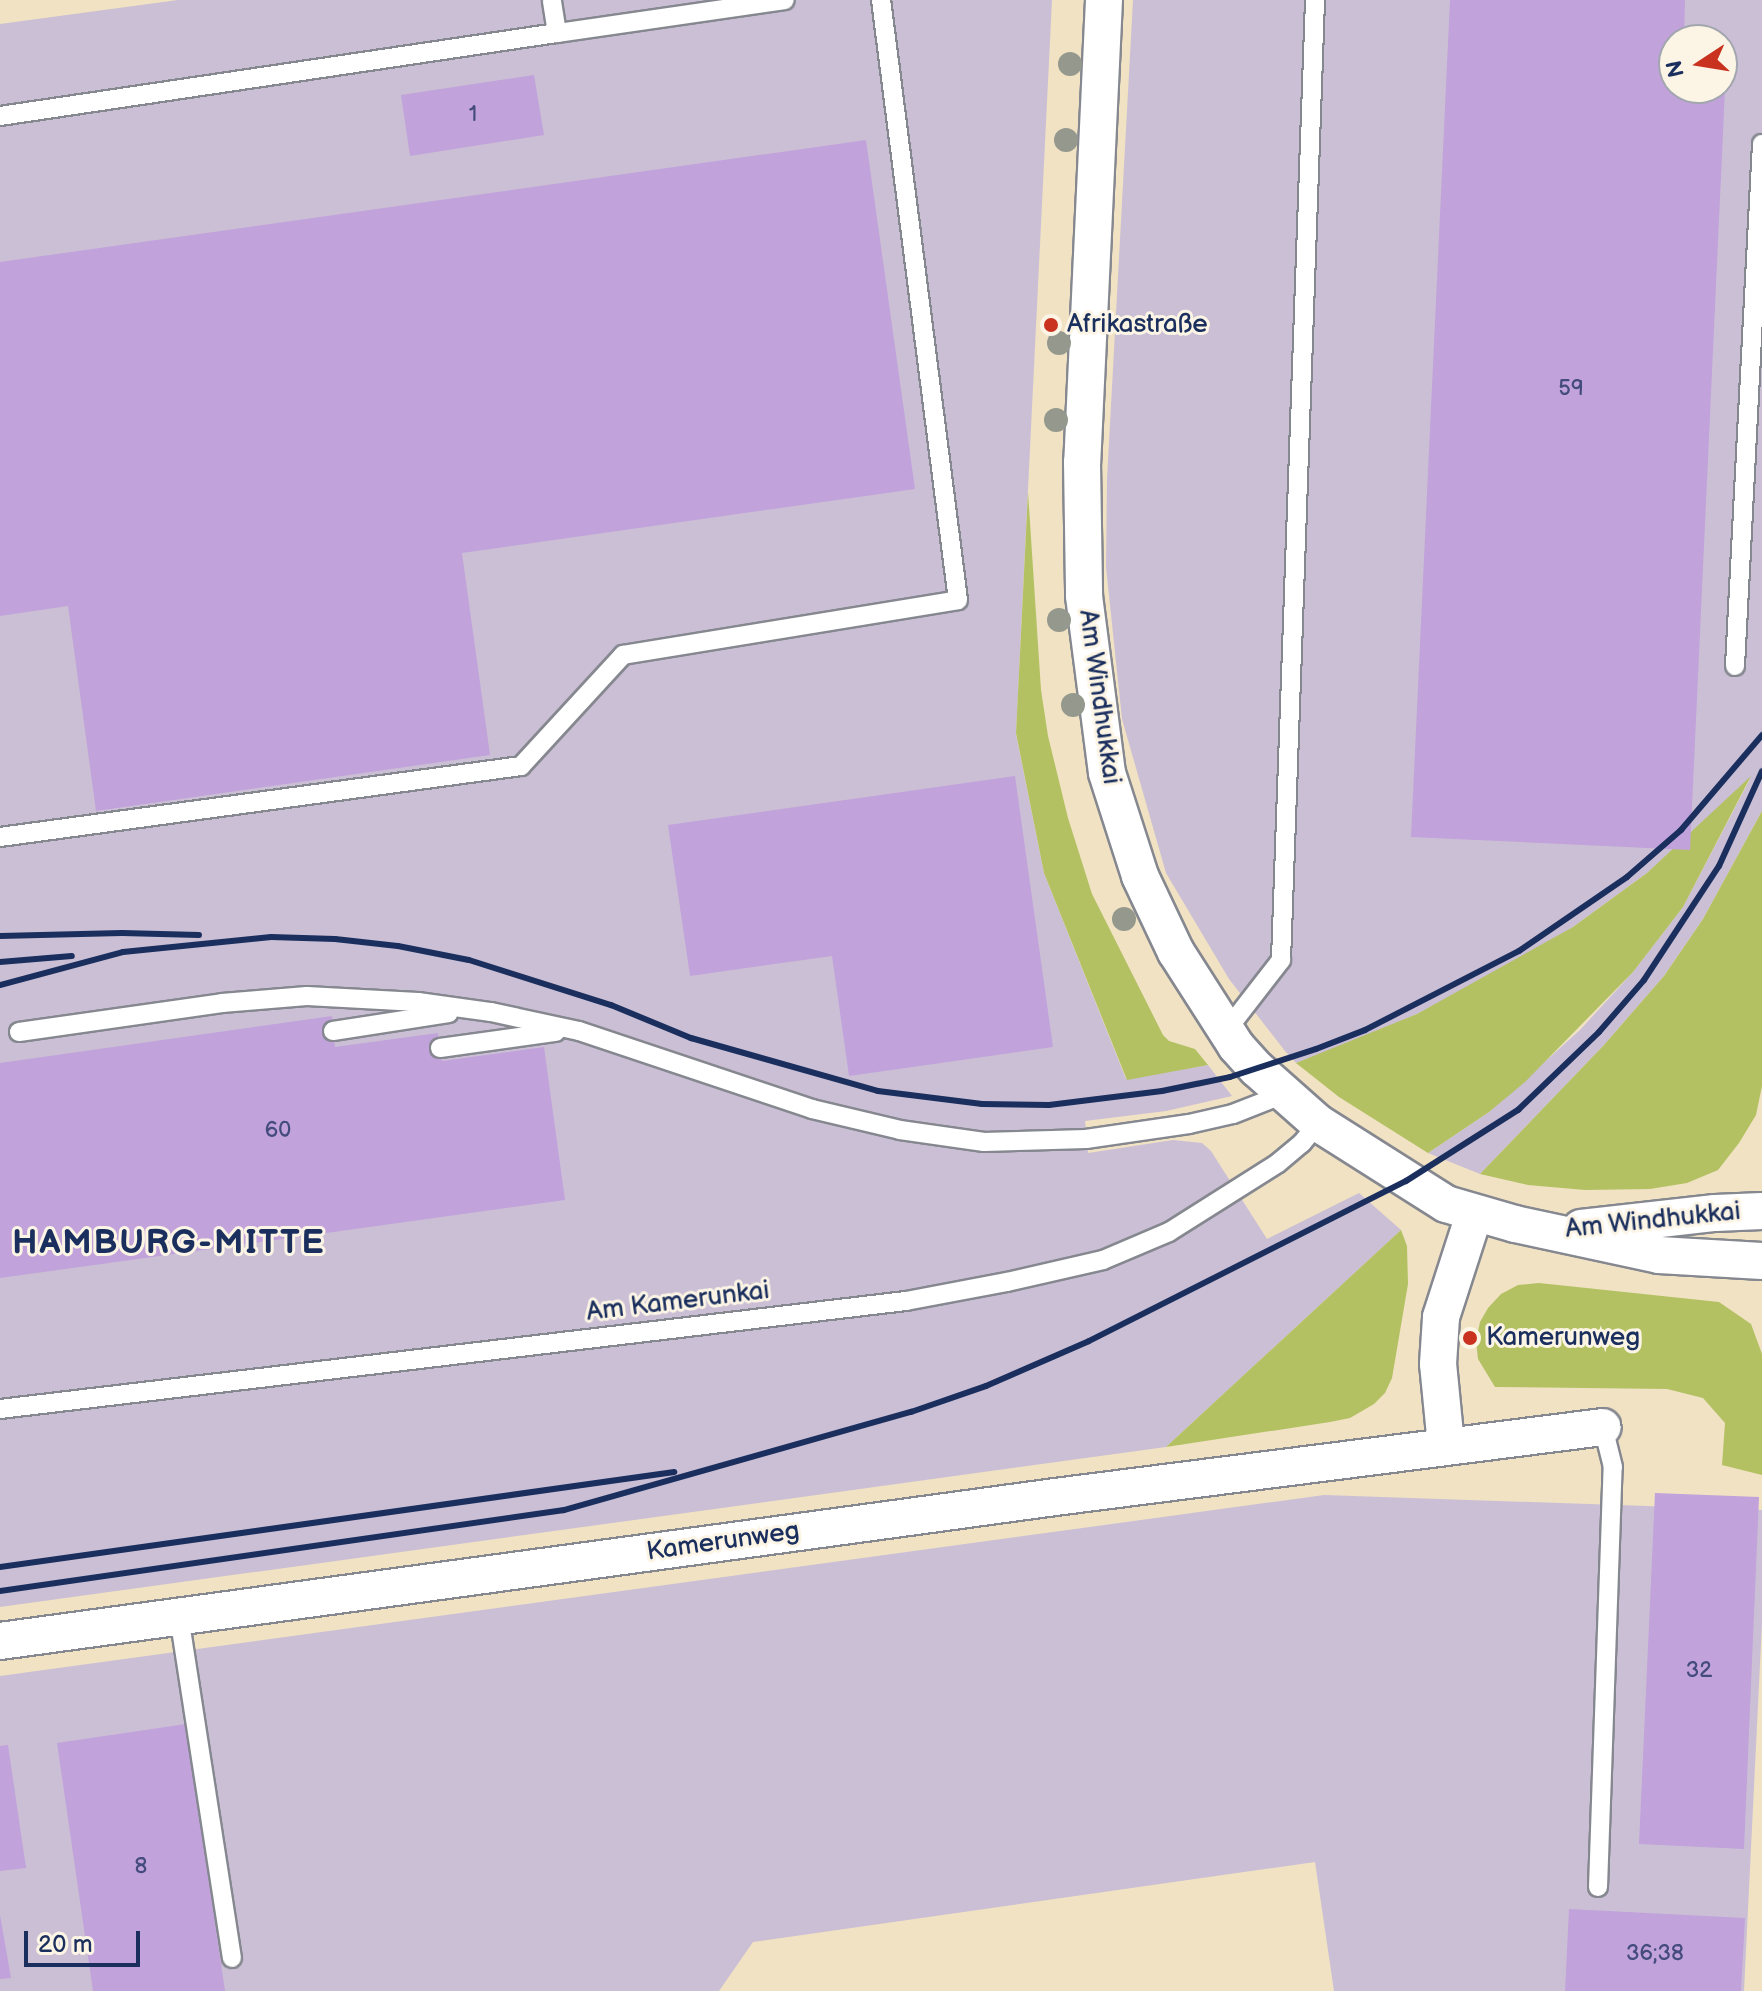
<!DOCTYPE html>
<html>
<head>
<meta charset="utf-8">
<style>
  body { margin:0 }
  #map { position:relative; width:1762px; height:1991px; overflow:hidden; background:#f0e2c3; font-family:"Balsamiq Sans",sans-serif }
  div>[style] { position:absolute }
  .industrial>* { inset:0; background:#cbbfd5 }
  .green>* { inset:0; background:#b3c163 }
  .building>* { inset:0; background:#c1a2db }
  .roads { filter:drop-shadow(2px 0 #868890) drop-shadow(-2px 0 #868890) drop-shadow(0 2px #868890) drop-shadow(0 -2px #868890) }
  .lane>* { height:18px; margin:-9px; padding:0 9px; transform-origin:9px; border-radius:9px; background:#fff }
  .street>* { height:36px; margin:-18px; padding:0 18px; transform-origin:18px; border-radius:18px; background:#fff }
  .rail>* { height:6px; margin:-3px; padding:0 3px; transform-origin:3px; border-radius:3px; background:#1b2f5e }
  .trees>* { width:24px; height:24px; margin:-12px; border-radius:50%; background:#94988d }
  .dots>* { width:22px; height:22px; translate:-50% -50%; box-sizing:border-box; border:4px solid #fcf5e5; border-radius:50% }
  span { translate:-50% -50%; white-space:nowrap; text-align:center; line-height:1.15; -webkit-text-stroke:6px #fcf5e5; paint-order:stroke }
  .number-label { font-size:22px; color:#444c7d }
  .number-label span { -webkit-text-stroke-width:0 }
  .poi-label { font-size:26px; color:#1b2f5e }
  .left { translate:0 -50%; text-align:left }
  .street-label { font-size:26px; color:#1b2f5e }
  .district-label { font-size:34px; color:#1b2f5e; font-weight:700; letter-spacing:2px }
  .north { position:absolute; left:1658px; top:24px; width:80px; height:80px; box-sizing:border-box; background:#fcf5e5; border:2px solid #a2a6af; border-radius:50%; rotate:258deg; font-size:22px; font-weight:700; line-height:32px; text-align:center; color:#1b2f5e }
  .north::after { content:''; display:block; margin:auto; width:28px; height:36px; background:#c8321e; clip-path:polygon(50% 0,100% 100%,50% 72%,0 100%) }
  .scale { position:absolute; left:24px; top:1931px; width:116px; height:36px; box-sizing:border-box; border:4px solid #1b2f5e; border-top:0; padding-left:10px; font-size:24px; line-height:28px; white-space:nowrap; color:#1b2f5e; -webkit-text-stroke:6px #fcf5e5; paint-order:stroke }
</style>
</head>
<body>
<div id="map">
  <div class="industrial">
    <i style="clip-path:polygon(178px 0,1052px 0,1016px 734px,1044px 873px,1126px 1079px,1208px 1065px,1232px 1096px,1166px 1111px,1085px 1121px,1088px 1153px,1173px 1140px,1202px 1143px,1211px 1151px,1267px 1239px,1359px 1193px,1401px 1230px,1166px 1447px,0 1607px,0 24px)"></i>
    <i style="clip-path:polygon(evenodd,1133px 0,1762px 0,1762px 811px,1703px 919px,1664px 976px,1604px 1045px,1480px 1174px,1428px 1153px,1489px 1112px,1580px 1030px,1633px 972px,1683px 907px,1750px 779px,1647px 873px,1573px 927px,1496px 973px,1417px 1014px,1351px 1043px,1296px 1063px,1285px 1051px,1229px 979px,1166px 873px,1122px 719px,1106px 567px,1107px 479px,1133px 0,1674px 40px,1722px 40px,1722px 88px,1674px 88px,1674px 40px)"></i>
    <i style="clip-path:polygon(1324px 1495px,1762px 1510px,1762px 1623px,1744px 1991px,1334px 1991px,1315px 1862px,753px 1942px,719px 1991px,0 1991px,0 1676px)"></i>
  </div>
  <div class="green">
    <i style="clip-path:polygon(1028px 492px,1041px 690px,1048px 736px,1068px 818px,1092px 894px,1163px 1035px,1169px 1041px,1195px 1049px,1208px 1065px,1127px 1080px,1044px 873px,1016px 733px)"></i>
    <i style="clip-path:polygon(1751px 776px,1683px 907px,1633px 972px,1525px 1082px,1489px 1112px,1428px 1153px,1339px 1097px,1296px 1063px,1417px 1014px,1573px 927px,1647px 873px)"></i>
    <i style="clip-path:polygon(1762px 811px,1762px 1086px,1756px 1115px,1739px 1143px,1718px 1170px,1687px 1183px,1650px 1189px,1585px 1190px,1528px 1185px,1480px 1174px,1604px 1045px,1664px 976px,1703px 919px)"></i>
    <i style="clip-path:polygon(1401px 1230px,1407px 1246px,1408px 1284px,1392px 1378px,1385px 1393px,1374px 1404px,1350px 1418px,1330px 1422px,1166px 1447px)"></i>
    <i style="clip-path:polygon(1539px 1283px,1719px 1302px,1751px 1324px,1762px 1354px,1762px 1475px,1722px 1465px,1725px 1423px,1703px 1398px,1667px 1389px,1495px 1387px,1478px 1359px,1476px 1341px,1480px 1322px,1488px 1308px,1501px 1294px,1518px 1285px)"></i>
  </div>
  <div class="building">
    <i style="clip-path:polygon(1450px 0,1685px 0,1684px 40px,1674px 40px,1674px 88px,1722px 88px,1722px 46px,1727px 46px,1690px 850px,1411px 837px)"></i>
    <i style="clip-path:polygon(534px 75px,544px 135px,410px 156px,401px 95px)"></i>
    <i style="clip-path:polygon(866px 140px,915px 489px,462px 553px,490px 755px,96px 811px,68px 606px,0 616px,0 262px)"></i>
    <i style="clip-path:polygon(1015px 776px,1053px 1047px,849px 1076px,832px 956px,690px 976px,668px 825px)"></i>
    <i style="clip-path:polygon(332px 1016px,335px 1047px,438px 1033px,442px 1061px,544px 1047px,565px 1200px,0 1278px,0 1063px)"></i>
    <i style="clip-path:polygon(1655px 1493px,1759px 1497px,1744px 1849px,1639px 1844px)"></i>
    <i style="clip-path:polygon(186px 1724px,225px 1991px,93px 1991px,57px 1743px)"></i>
    <i style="clip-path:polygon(8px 1745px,26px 1868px,0 1871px,0 1746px)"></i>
    <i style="clip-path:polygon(1569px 1909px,1745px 1918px,1741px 1991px,1565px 1991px)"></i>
    <i style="clip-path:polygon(0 1915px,11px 1978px,0 1979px)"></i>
  </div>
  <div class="roads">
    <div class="lane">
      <i style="left:557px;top:33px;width:230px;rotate:-8.2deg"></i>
      <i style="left:0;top:116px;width:563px;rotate:-8.48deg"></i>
      <i style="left:557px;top:33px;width:33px;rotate:-99deg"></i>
      <i style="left:1735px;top:666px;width:523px;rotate:-87.04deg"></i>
      <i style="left:0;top:837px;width:526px;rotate:-7.76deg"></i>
      <i style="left:521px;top:766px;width:151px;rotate:-47.4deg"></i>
      <i style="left:623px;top:655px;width:339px;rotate:-9.3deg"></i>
      <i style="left:958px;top:600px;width:605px;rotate:-97.31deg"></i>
      <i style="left:333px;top:1031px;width:117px;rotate:-8.8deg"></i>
      <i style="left:1226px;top:1031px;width:90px;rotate:-52.2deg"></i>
      <i style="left:1281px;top:960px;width:961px;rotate:-87.97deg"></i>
      <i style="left:19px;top:1032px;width:205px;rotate:-8.1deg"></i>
      <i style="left:222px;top:1003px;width:85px;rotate:-4.7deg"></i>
      <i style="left:307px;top:996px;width:111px;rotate:3.1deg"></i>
      <i style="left:418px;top:1002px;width:74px;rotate:7.8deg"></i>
      <i style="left:491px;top:1012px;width:90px;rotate:12.2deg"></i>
      <i style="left:579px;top:1031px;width:246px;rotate:18.5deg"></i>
      <i style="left:812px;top:1109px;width:90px;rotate:13.4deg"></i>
      <i style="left:900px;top:1130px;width:85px;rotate:8.1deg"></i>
      <i style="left:984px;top:1142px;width:102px;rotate:-1.7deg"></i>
      <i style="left:1086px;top:1139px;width:104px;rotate:-8.3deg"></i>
      <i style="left:1189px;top:1124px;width:45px;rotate:-12.8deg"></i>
      <i style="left:1233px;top:1114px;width:55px;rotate:-21.4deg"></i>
      <i style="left:440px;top:1048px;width:117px;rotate:-7.9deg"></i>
      <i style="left:0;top:1409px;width:912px;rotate:-6.8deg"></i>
      <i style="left:906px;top:1301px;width:103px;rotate:-10.7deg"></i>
      <i style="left:1007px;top:1282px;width:98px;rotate:-12.9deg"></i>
      <i style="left:1103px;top:1260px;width:72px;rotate:-23deg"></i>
      <i style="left:1169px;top:1232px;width:129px;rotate:-32.3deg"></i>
      <i style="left:1278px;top:1163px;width:31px;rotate:-40deg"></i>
      <i style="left:1302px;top:1143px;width:26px;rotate:-51deg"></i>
      <i style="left:179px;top:1616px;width:346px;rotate:81.2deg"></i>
      <i style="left:1598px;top:1887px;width:420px;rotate:-88deg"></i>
      <i style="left:1613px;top:1467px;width:41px;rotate:-104deg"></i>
    </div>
    <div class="street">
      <i style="left:1104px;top:0;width:463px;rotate:92.7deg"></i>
      <i style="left:1082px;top:462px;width:134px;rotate:89.1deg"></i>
      <i style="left:1084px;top:596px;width:178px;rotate:82.6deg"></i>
      <i style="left:1107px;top:773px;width:108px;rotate:72.2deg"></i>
      <i style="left:1140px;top:876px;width:84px;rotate:64.7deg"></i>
      <i style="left:1176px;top:952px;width:112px;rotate:57.4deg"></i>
      <i style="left:1236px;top:1046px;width:31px;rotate:48deg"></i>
      <i style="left:1257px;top:1069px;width:81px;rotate:41.5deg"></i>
      <i style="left:1318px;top:1123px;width:151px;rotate:32.3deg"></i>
      <i style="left:1446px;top:1204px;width:72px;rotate:16.2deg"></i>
      <i style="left:1515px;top:1224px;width:147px;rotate:12.1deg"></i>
      <i style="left:1659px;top:1255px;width:103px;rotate:3.3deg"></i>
      <i style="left:1581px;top:1228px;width:135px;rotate:-6.4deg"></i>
      <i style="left:1715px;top:1213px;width:47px;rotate:-2.4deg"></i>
      <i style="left:1446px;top:1445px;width:81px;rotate:-95.6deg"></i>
      <i style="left:1438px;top:1364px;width:47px;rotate:-86.3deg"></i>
      <i style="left:1441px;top:1317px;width:107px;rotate:-72.1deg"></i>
      <i style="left:0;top:1641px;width:1065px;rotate:-7.77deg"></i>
      <i style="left:1055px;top:1497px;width:552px;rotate:-7.28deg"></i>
    </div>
  </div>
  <div class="rail">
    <i style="left:0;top:936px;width:122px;rotate:-1.4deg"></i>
    <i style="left:122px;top:933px;width:77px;rotate:1.5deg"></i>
    <i style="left:0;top:962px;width:72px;rotate:-4.8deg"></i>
    <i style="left:0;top:985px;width:127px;rotate:-15deg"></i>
    <i style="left:123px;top:952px;width:149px;rotate:-5.8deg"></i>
    <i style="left:271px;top:937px;width:64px;rotate:1.8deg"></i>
    <i style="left:335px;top:939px;width:63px;rotate:6.3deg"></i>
    <i style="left:398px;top:946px;width:72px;rotate:11.2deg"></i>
    <i style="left:469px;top:960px;width:149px;rotate:17.6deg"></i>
    <i style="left:611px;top:1005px;width:87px;rotate:22.4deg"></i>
    <i style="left:691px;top:1038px;width:194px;rotate:15.8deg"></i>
    <i style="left:878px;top:1091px;width:105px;rotate:7.1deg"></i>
    <i style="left:982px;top:1104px;width:67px;rotate:0.9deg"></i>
    <i style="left:1049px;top:1105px;width:114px;rotate:-7.1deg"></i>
    <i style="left:1162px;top:1091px;width:69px;rotate:-11.6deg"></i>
    <i style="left:1230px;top:1077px;width:90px;rotate:-18deg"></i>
    <i style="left:1316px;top:1049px;width:53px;rotate:-21.2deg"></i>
    <i style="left:1365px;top:1030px;width:173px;rotate:-27.2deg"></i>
    <i style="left:1519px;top:951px;width:131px;rotate:-34.4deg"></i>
    <i style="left:1627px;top:877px;width:72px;rotate:-41deg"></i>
    <i style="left:1681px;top:830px;width:125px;rotate:-49.5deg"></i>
    <i style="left:0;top:1567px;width:681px;rotate:-8.02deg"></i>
    <i style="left:0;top:1591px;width:570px;rotate:-8.17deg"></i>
    <i style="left:564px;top:1510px;width:361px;rotate:-15.8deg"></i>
    <i style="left:911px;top:1412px;width:79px;rotate:-19.1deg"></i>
    <i style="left:986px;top:1386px;width:112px;rotate:-23.6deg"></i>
    <i style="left:1089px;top:1341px;width:355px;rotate:-26.8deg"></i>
    <i style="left:1406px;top:1181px;width:133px;rotate:-32.4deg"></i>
    <i style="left:1518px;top:1110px;width:112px;rotate:-43.9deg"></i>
    <i style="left:1599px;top:1032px;width:69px;rotate:-49.1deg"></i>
    <i style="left:1644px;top:980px;width:136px;rotate:-56.7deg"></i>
    <i style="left:1719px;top:866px;width:104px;rotate:-65.6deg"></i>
  </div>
  <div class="trees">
    <i style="left:1070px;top:64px"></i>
    <i style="left:1066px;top:140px"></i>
    <i style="left:1059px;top:343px"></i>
    <i style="left:1056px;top:420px"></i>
    <i style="left:1059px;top:620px"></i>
    <i style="left:1073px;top:705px"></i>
    <i style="left:1124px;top:919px"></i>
  </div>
  <div class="dots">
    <i style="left:1051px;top:325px;background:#c8321e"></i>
    <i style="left:1470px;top:1338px;background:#c8321e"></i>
  </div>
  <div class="number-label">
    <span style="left:473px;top:115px">1</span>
    <span style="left:1571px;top:389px">59</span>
    <span style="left:278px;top:1131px">60</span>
    <span style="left:1699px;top:1671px">32</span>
    <span style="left:141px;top:1867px">8</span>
    <span style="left:1655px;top:1954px">36;38</span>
  </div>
  <div class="poi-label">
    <span class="left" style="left:1067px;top:325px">Afrikastraße</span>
    <span class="left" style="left:1486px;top:1338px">Kamerunweg</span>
  </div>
  <div class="street-label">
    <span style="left:1099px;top:697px;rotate:82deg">Am Windhukkai</span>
    <span style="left:1653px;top:1221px;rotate:-6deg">Am Windhukkai</span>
    <span style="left:678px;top:1302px;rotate:-7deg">Am Kamerunkai</span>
    <span style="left:723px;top:1542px;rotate:-8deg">Kamerunweg</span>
  </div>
  <div class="district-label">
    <span style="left:169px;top:1243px">HAMBURG-MITTE</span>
  </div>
  <div class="north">N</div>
  <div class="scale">20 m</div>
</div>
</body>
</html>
